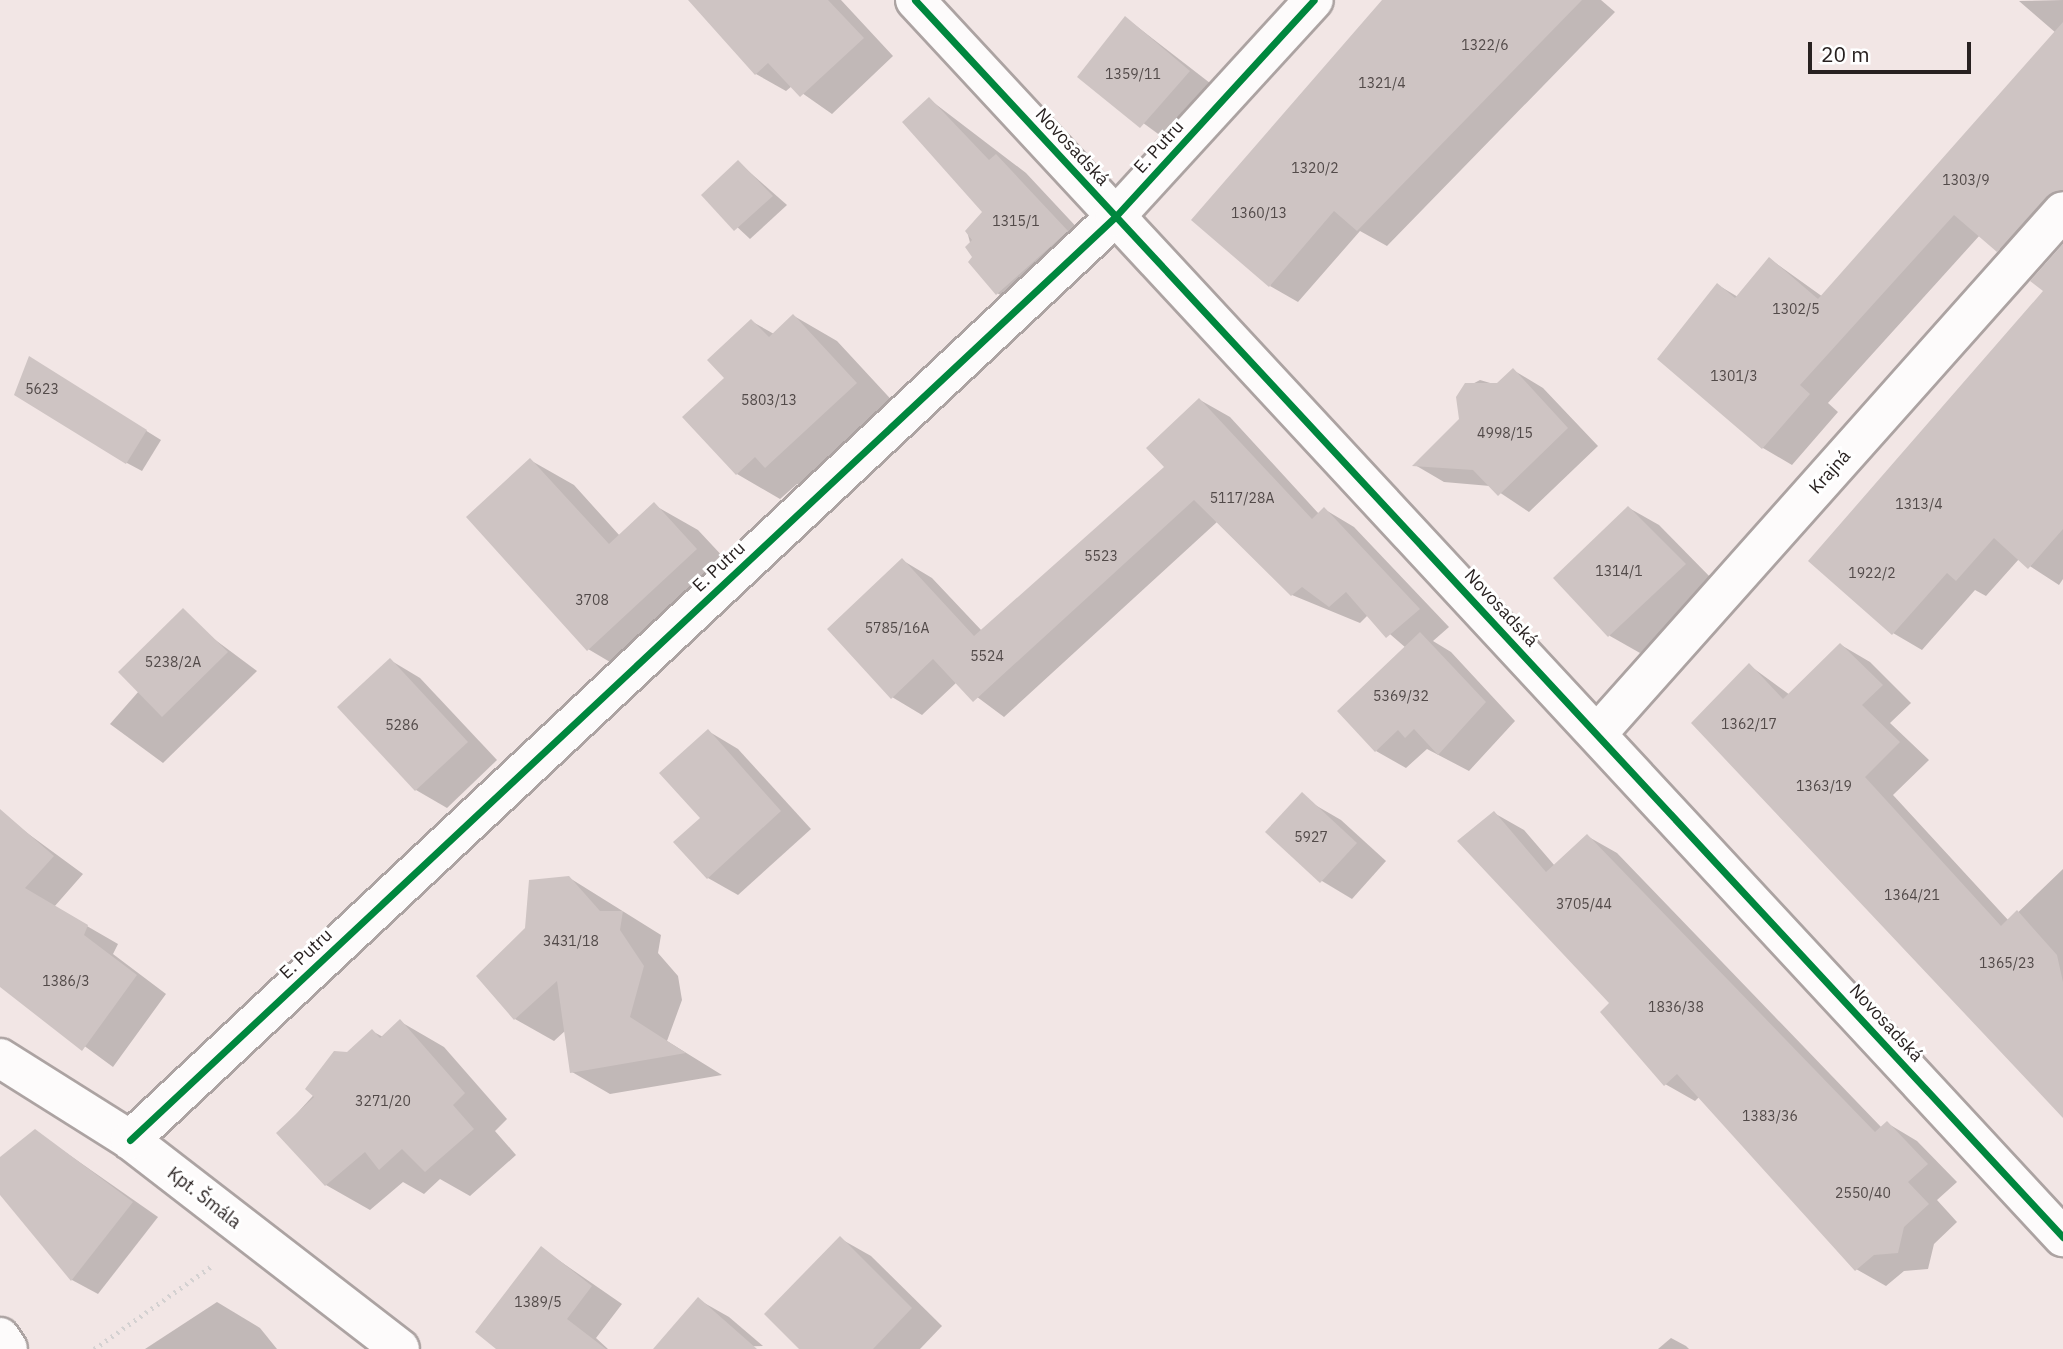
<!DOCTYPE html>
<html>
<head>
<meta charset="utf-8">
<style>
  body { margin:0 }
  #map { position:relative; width:2063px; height:1349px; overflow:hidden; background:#f2e6e5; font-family:"IBM Plex Sans",sans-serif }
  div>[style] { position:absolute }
  .shadow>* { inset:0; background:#0003 }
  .building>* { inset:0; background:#cec4c3 }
  .path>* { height:4.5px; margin-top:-2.25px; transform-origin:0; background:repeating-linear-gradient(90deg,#d4d1d1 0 2px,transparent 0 7px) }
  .roads { filter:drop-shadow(2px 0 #aca3a2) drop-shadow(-2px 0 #aca3a2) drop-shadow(0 2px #aca3a2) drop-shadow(0 -2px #aca3a2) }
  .minor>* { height:38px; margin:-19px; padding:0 19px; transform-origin:19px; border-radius:19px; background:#fdfbfb }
  .cycleway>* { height:7px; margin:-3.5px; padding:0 3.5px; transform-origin:3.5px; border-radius:3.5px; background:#00873e }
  span { translate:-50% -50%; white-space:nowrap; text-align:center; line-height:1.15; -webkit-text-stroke:6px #fff; paint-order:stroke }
  .number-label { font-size:14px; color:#524a49 }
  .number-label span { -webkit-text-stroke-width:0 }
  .street-label { font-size:18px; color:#282120 }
  .scale { position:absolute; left:1808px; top:42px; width:163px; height:32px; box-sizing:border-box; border:4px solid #282120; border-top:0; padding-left:9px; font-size:21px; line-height:24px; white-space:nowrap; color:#282120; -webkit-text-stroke:5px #fff; paint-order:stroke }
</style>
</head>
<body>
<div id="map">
  <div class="shadow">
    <i style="clip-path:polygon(690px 0,841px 0,893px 56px,832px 114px,792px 86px,786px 91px,756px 74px)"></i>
    <i style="clip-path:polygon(1387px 0,1601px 0,1615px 12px,1387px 246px,1360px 231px,1298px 302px,1270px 286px)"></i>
    <i style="clip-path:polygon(2063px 0,2063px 230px,2027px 268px,1980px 235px,1828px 403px,1838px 412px,1792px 465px,1763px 448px,1659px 358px,1718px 285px,1738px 297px,1770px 259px,1823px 297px,2056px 33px,2019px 1px)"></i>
    <i style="clip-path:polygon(1126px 18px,1219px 90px,1172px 144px,1080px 77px)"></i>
    <i style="clip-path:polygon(929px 99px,1026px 173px,1097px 249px,1028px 311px,997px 293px,974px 258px,967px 231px,984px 212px)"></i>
    <i style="clip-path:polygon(738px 162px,787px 205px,750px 239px,703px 195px)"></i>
    <i style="clip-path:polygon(2063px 247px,2063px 579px,2059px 585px,2019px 559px,1986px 596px,1975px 590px,1922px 650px,1893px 633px)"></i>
    <i style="clip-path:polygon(794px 316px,837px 341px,899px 408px,810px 491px,797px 484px,780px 499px,737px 474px,751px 321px,774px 334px)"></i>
    <i style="clip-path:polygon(44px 367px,161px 440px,142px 471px,127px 463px)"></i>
    <i style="clip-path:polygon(1513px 370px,1543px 388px,1598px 446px,1529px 512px,1490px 486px,1444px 482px,1415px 465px,1460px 420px,1461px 390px,1480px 380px,1497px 385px)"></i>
    <i style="clip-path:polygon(1200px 400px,1230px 417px,1319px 514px,1324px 509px,1354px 527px,1449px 627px,1433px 641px,1451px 652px,1515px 721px,1469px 771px,1427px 749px,1406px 768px,1376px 751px,1406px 648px,1368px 615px,1360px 623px,1292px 595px,1217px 522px,1004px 717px,957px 682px,922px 715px,892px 697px,902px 560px,932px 578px,982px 631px,1166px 467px)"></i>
    <i style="clip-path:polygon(530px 460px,574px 485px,620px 536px,654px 505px,698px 530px,740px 575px,632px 675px,588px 649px)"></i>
    <i style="clip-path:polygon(1629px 508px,1659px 525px,1715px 582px,1640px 653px,1610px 636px,1555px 579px)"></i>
    <i style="clip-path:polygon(190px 633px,206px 633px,257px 671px,163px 763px,110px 724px)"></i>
    <i style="clip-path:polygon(1841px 645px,1870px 662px,1911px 703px,1890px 723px,1929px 760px,1893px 795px,2009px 921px,2063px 869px,2063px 1117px,1749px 665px,1790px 695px)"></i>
    <i style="clip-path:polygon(390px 660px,420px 678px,497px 760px,447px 808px,416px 790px,340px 708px)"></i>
    <i style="clip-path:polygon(708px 731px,738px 749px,811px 829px,738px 895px,708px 878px,702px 819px)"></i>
    <i style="clip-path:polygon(1310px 802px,1341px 820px,1386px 861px,1352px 899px,1322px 881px)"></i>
    <i style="clip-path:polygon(1494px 813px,1524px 830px,1555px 866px,1587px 836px,1617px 853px,1882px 1128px,1887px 1123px,1917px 1141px,1957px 1182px,1937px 1200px,1957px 1222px,1934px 1244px,1928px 1269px,1904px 1271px,1886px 1286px,1856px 1269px,1700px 1096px,1695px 1101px,1665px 1084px)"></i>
    <i style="clip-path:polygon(19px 827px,83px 874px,54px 907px,118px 944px,113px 954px,166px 994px,113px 1067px,0 984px,0 848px)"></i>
    <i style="clip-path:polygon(568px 877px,661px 935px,658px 953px,678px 976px,682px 1000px,667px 1041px,722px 1075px,610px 1094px,572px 1072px,566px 1030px,554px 1041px,515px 1019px,526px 929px)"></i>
    <i style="clip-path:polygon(401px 1022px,444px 1047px,507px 1119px,495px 1131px,516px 1155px,470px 1196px,440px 1179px,424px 1194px,403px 1182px,370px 1210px,326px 1185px,279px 1133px,372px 1031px,383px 1037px)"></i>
    <i style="clip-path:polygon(35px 1131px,158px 1217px,98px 1294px,72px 1280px,0 1193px,0 1159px)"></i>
    <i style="clip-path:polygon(841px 1239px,871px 1256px,942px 1326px,920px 1349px,802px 1349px)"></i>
    <i style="clip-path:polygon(541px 1248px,622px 1304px,596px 1338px,608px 1349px,499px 1349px)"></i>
    <i style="clip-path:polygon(699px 1300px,729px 1317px,763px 1346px,656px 1349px)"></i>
    <i style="clip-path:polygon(217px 1302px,260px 1328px,277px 1349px,145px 1349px)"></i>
    <i style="clip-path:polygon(1671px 1338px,1686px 1346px,1689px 1349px,1658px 1349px)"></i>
  </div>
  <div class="building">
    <i style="clip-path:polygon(688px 0,828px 0,864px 38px,800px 97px,768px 63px,755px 75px)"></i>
    <i style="clip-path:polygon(1382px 0,1582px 0,1357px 231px,1334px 211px,1269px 287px,1191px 220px)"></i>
    <i style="clip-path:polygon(1125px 16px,1190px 71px,1140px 128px,1077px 77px)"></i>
    <i style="clip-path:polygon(2063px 22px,2063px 190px,2047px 196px,1997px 252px,1954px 215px,1800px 385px,1810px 394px,1762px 449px,1657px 359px,1717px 283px,1735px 298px,1769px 257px,1818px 299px)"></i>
    <i style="clip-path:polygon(929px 97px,989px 160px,996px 154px,1068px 231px,996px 295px,968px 262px,972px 257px,965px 247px,972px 240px,965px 231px,982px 212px,902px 122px)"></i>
    <i style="clip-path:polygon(738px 160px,773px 196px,734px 231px,701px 195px)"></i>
    <i style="clip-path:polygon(2063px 244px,2063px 529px,2028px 569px,1994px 538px,1956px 581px,1947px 573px,1892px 635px,1808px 561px,2043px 291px,2030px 281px)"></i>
    <i style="clip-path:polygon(793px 314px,857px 383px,765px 468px,755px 457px,736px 475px,682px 417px,724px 378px,707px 360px,751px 319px,769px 337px)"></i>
    <i style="clip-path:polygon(29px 356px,147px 430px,126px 464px,14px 395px)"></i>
    <i style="clip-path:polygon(1513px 368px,1568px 428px,1498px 496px,1473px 470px,1412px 466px,1459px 419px,1456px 397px,1465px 383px,1497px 383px)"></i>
    <i style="clip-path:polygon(1199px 398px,1312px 519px,1324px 507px,1420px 609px,1386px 638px,1346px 592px,1329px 607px,1302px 587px,1291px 596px,1194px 500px,973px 702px,933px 659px,891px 699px,827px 629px,902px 558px,974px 636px,1164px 467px,1146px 448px)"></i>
    <i style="clip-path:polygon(530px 458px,609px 544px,654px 502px,697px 549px,587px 651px,466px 517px)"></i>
    <i style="clip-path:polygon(1628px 506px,1686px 564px,1608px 637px,1553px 578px)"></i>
    <i style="clip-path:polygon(183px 608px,228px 652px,162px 717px,118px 672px)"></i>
    <i style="clip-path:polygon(1420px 632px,1486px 702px,1438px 755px,1414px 729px,1405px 738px,1398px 730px,1375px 752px,1337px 711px)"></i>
    <i style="clip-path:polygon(1840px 643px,1883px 685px,1862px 705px,1900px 742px,1865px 777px,2001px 926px,2017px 910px,2057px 955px,2063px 982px,2063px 1118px,1691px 723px,1749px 663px,1783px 699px)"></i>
    <i style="clip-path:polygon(390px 658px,468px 742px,415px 791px,337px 707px)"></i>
    <i style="clip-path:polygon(708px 729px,781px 811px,707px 879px,673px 842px,700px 818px,659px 773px)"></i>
    <i style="clip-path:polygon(1302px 792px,1357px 843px,1320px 883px,1265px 832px)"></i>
    <i style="clip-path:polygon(0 809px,54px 856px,25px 888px,88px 925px,84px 935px,137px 975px,82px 1051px,0 987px)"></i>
    <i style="clip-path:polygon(1494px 811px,1546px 872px,1587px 834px,1875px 1132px,1887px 1121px,1928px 1164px,1908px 1182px,1929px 1204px,1904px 1227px,1898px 1253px,1874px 1255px,1855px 1271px,1677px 1074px,1664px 1086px,1600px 1012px,1609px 1003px,1457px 841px)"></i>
    <i style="clip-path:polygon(569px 876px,600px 911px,623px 911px,620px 930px,644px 966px,630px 1017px,686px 1053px,570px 1073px,557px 981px,514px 1020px,476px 976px,525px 928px,529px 880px)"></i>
    <i style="clip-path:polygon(400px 1019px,465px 1093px,453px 1105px,474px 1129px,425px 1172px,402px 1149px,379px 1170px,365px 1152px,325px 1186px,276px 1133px,314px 1097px,305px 1089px,334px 1051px,347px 1052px,372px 1029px,380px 1038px)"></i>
    <i style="clip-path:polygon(35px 1129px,133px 1202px,71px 1281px,0 1195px,0 1157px)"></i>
    <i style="clip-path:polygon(840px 1236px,912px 1308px,873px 1349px,799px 1349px,764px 1314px)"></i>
    <i style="clip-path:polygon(541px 1246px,592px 1286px,567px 1319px,606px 1349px,496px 1349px,475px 1332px)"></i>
    <i style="clip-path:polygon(698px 1297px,757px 1349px,653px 1349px)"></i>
  </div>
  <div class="path">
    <i style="left:94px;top:1349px;width:146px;rotate:-35.2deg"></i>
  </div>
  <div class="roads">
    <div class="minor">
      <i style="left:915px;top:0;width:1688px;rotate:47.14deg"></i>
      <i style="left:1597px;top:734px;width:700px;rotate:-48.3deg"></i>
      <i style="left:0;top:1058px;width:154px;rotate:32.2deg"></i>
      <i style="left:130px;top:1140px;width:341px;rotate:37.7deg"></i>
      <i style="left:130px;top:1140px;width:1350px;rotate:-43.14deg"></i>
      <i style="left:1115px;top:217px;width:294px;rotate:-47.5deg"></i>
      <i style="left:0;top:1337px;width:14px;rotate:56deg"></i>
    </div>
  </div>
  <div class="cycleway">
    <i style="left:915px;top:0;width:1688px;rotate:47.14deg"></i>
    <i style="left:130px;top:1140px;width:1350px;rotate:-43.14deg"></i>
    <i style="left:1115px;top:217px;width:294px;rotate:-47.5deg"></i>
  </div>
  <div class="number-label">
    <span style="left:1485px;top:45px">1322/6</span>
    <span style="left:1133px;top:74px">1359/11</span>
    <span style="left:1382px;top:83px">1321/4</span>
    <span style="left:1315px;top:168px">1320/2</span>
    <span style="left:1966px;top:180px">1303/9</span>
    <span style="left:1259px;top:213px">1360/13</span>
    <span style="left:1016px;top:221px">1315/1</span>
    <span style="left:1796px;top:309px">1302/5</span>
    <span style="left:1734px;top:376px">1301/3</span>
    <span style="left:42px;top:389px">5623</span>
    <span style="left:769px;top:400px">5803/13</span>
    <span style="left:1505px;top:433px">4998/15</span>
    <span style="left:1242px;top:498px">5117/28A</span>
    <span style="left:1919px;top:504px">1313/4</span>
    <span style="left:1101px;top:556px">5523</span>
    <span style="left:1619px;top:571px">1314/1</span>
    <span style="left:1872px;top:573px">1922/2</span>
    <span style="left:592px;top:600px">3708</span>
    <span style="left:897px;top:628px">5785/16A</span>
    <span style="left:987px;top:656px">5524</span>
    <span style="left:173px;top:662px">5238/2A</span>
    <span style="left:1401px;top:696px">5369/32</span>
    <span style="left:1749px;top:724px">1362/17</span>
    <span style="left:402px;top:725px">5286</span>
    <span style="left:1824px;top:786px">1363/19</span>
    <span style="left:1311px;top:837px">5927</span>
    <span style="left:1912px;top:895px">1364/21</span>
    <span style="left:1584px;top:904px">3705/44</span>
    <span style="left:571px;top:941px">3431/18</span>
    <span style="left:2007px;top:963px">1365/23</span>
    <span style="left:66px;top:981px">1386/3</span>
    <span style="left:1676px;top:1007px">1836/38</span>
    <span style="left:383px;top:1101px">3271/20</span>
    <span style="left:1770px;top:1116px">1383/36</span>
    <span style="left:1863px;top:1193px">2550/40</span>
    <span style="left:538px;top:1302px">1389/5</span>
  </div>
  <div class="street-label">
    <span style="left:1072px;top:147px;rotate:47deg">Novosadská</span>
    <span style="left:1159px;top:147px;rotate:-48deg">E. Putru</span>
    <span style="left:1830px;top:472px;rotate:-48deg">Krajná</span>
    <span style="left:719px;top:567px;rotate:-43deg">E. Putru</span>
    <span style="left:1501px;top:608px;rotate:47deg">Novosadská</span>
    <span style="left:306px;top:954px;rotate:-43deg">E. Putru</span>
    <span style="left:1886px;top:1023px;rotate:47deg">Novosadská</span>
    <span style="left:204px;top:1198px;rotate:38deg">Kpt. Šmála</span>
  </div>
  <div class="scale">20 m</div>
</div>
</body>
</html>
